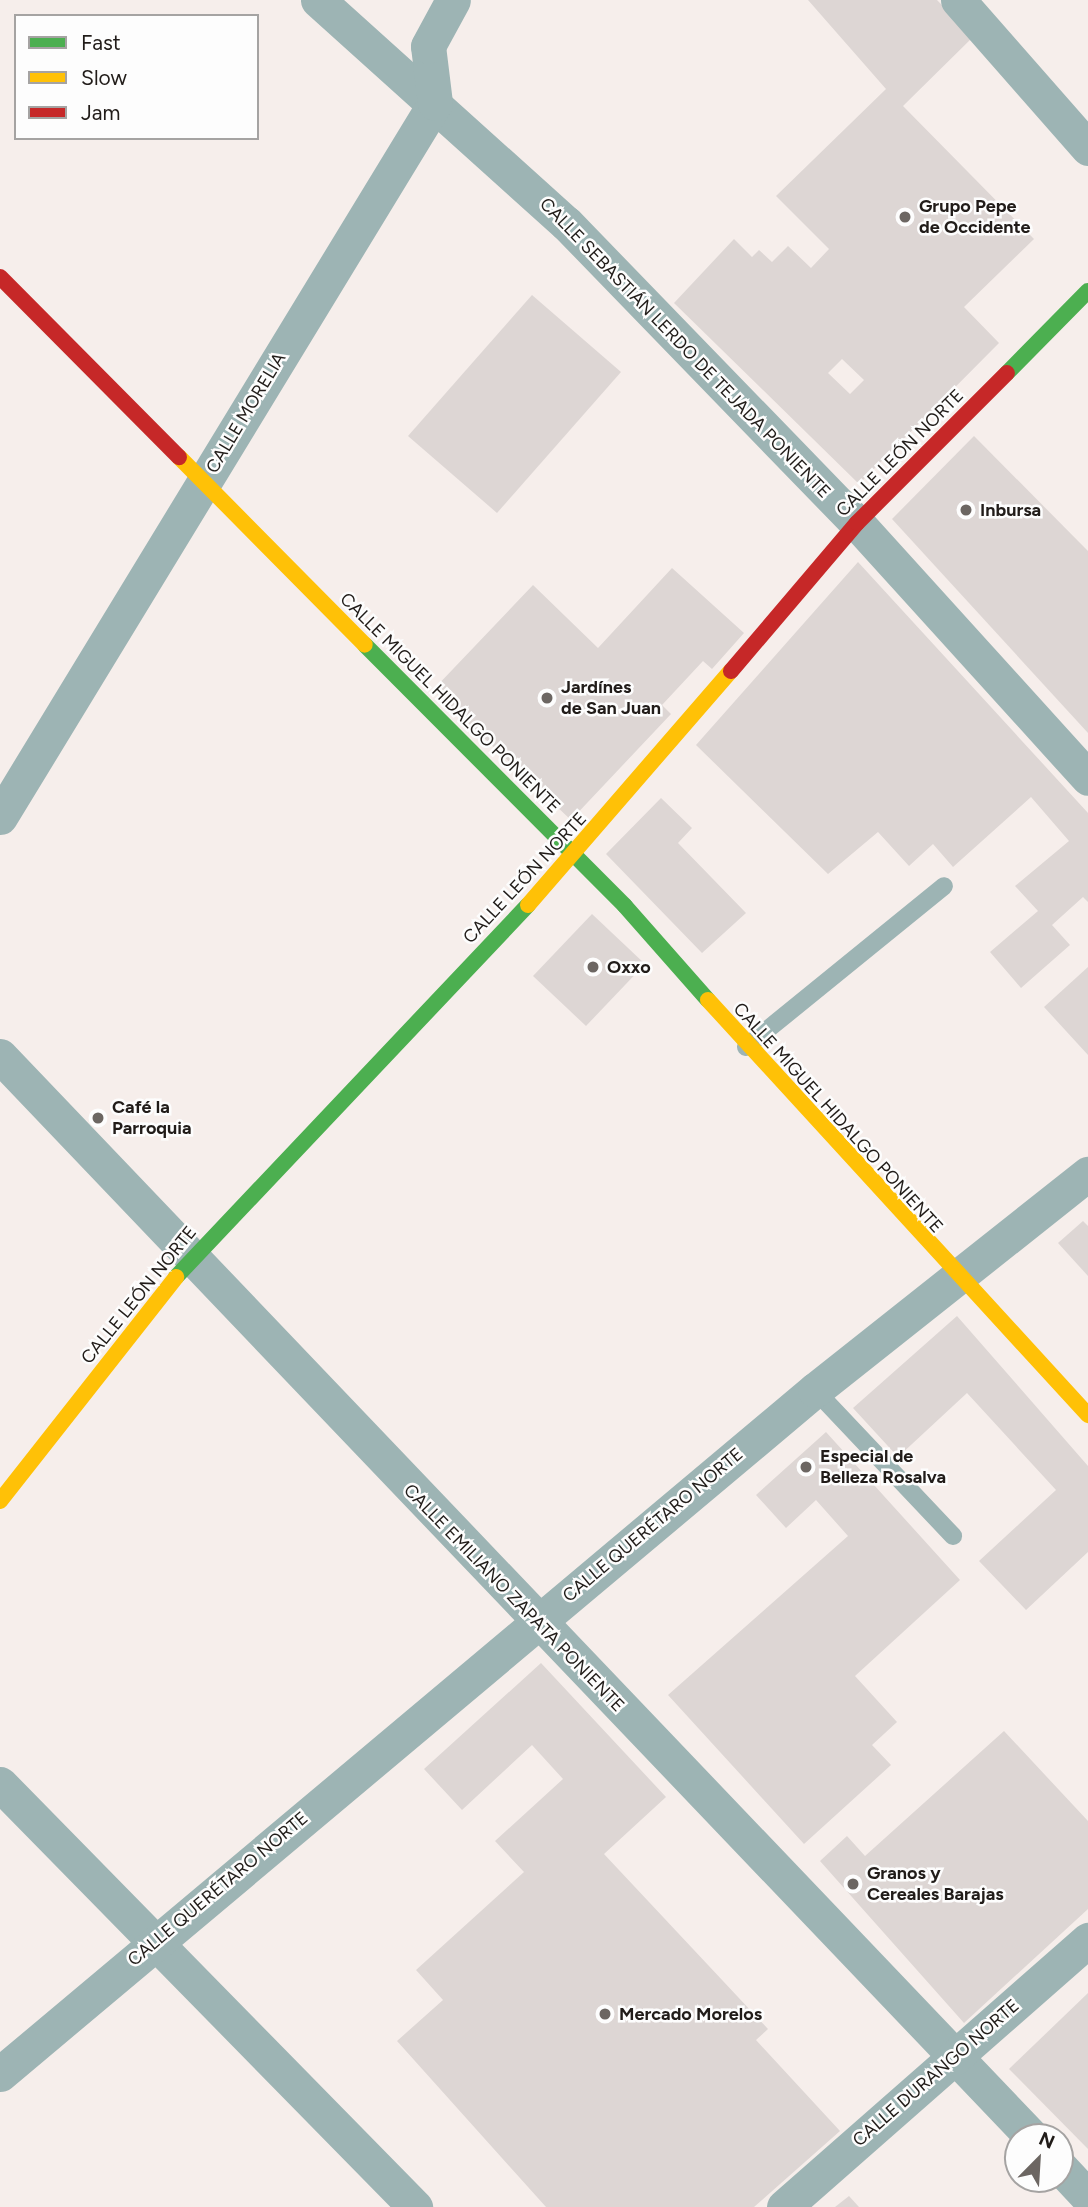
<!DOCTYPE html>
<html>
<head>
<meta charset="utf-8">
<style>
  body { margin:0 }
  #map { position:relative; width:1088px; height:2207px; overflow:hidden; background:#f6eeeb; font-family:Figtree,sans-serif }
  div>[style] { position:absolute }
  .building>* { inset:0; background:#ddd6d4 }
  .lane>* { height:18px; margin:-9px; padding:0 9px; transform-origin:9px; border-radius:9px; background:#9db4b4 }
  .street>* { height:35px; margin:-17.5px; padding:0 17.5px; transform-origin:17.5px; border-radius:17.5px; background:#9db4b4 }
  .fast>* { height:16px; margin:-8px; padding:0 8px; transform-origin:8px; border-radius:8px; background:#4caf50 }
  .slow>* { height:16px; margin:-8px; padding:0 8px; transform-origin:8px; border-radius:8px; background:#ffc107 }
  .jam>* { height:16px; margin:-8px; padding:0 8px; transform-origin:8px; border-radius:8px; background:#c62828 }
  .dots>* { width:19px; height:19px; translate:-50% -50%; box-sizing:border-box; border:4px solid #fdfdfd; border-radius:50% }
  span { translate:-50% -50%; white-space:nowrap; text-align:center; line-height:1.15; -webkit-text-stroke:5px #fdfdfd; paint-order:stroke }
  .poi-label { font-size:18px; color:#211c19; font-weight:700 }
  .left { translate:0 -50%; text-align:left }
  .street-label { font-size:18px; color:#211c19 }
  .legend { position:absolute; left:14px; top:14px; width:245px; height:126px; box-sizing:border-box; background:#fdfdfd; border:2px solid #a5a3a2; margin:0; padding:9px 12px; list-style:none; font-size:21px; color:#211c19 }
  .legend li { display:flex; align-items:center; gap:14px; height:35px }
  .legend b { width:35px; border:2px solid #a5a3a2 }
  .north { position:absolute; left:1004px; top:2123px; width:70px; height:70px; box-sizing:border-box; background:#fdfdfd; border:2px solid #a5a3a2; border-radius:50%; rotate:24deg; font-size:19px; font-weight:700; line-height:28px; text-align:center; color:#211c19 }
  .north::after { content:''; display:block; margin:auto; width:24px; height:32px; background:#6c6662; clip-path:polygon(50% 0,100% 100%,50% 72%,0 100%) }
</style>
</head>
<body>
<div id="map">
  <div class="building">
    <i style="clip-path:polygon(evenodd,808px 0,937px 0,973px 37px,903px 106px,1034px 239px,964px 307px,999px 343px,859px 484px,674px 303px,734px 239px,752px 257px,759px 250px,772px 262px,788px 246px,811px 268px,829px 249px,776px 196px,886px 89px,808px 0,842px 359px,864px 380px,850px 394px,828px 373px,842px 359px)"></i>
    <i style="clip-path:polygon(532px 295px,621px 372px,497px 513px,408px 436px)"></i>
    <i style="clip-path:polygon(974px 436px,1088px 551px,1088px 733px,892px 519px)"></i>
    <i style="clip-path:polygon(858px 562px,1088px 813px,1088px 902px,1083px 897px,1052px 925px,1070px 945px,1021px 988px,990px 952px,1038px 911px,1015px 886px,1069px 841px,1031px 797px,953px 867px,933px 844px,909px 866px,878px 832px,828px 874px,696px 745px)"></i>
    <i style="clip-path:polygon(672px 568px,744px 633px,712px 669px,703px 661px,662px 705px,671px 714px,571px 820px,433px 690px,533px 585px,598px 648px)"></i>
    <i style="clip-path:polygon(661px 798px,692px 828px,678px 843px,746px 913px,702px 953px,606px 854px)"></i>
    <i style="clip-path:polygon(592px 914px,645px 964px,586px 1026px,533px 976px)"></i>
    <i style="clip-path:polygon(1088px 967px,1088px 1055px,1044px 1007px)"></i>
    <i style="clip-path:polygon(1083px 1221px,1088px 1226px,1088px 1276px,1058px 1243px)"></i>
    <i style="clip-path:polygon(957px 1316px,1088px 1466px,1088px 1552px,1026px 1610px,979px 1561px,1056px 1490px,967px 1393px,898px 1457px,853px 1408px)"></i>
    <i style="clip-path:polygon(826px 1432px,960px 1580px,855px 1676px,897px 1722px,872px 1745px,891px 1765px,804px 1844px,668px 1695px,848px 1536px,816px 1500px,786px 1528px,756px 1495px)"></i>
    <i style="clip-path:polygon(541px 1663px,666px 1797px,604px 1854px,768px 2029px,756px 2040px,840px 2131px,754px 2207px,546px 2207px,397px 2041px,443px 2000px,416px 1970px,524px 1872px,495px 1841px,563px 1779px,532px 1745px,462px 1810px,424px 1769px)"></i>
    <i style="clip-path:polygon(1004px 1731px,1088px 1821px,1088px 1909px,964px 2023px,820px 1861px,847px 1836px,865px 1856px)"></i>
    <i style="clip-path:polygon(1088px 1993px,1088px 2149px,1009px 2069px)"></i>
    <i style="clip-path:polygon(849px 2196px,859px 2207px,835px 2207px)"></i>
  </div>
  <div class="lane">
    <i style="left:746px;top:1047px;width:255px;rotate:-39.1deg"></i>
    <i style="left:815px;top:1390px;width:201px;rotate:46.6deg"></i>
  </div>
  <div class="street">
    <i style="left:318px;top:0;width:334px;rotate:42deg"></i>
    <i style="left:566px;top:223px;width:418px;rotate:45.9deg"></i>
    <i style="left:857px;top:523px;width:344px;rotate:47.8deg"></i>
    <i style="left:958px;top:0;width:197px;rotate:48.7deg"></i>
    <i style="left:0;top:817px;width:836px;rotate:-58.65deg"></i>
    <i style="left:435px;top:103px;width:57px;rotate:-97deg"></i>
    <i style="left:428px;top:46px;width:52px;rotate:-61.5deg"></i>
    <i style="left:0;top:1056px;width:1495px;rotate:46.33deg"></i>
    <i style="left:0;top:1784px;width:593px;rotate:45.55deg"></i>
    <i style="left:0;top:2074px;width:1064px;rotate:-40.01deg"></i>
    <i style="left:815px;top:1390px;width:348px;rotate:-38.4deg"></i>
    <i style="left:1060px;top:2167px;width:41px;rotate:47deg"></i>
    <i style="left:784px;top:2207px;width:405px;rotate:-41.3deg"></i>
  </div>
  <div class="fast">
    <i style="left:1007px;top:373px;width:115px;rotate:-45.4deg"></i>
    <i style="left:365px;top:645px;width:368px;rotate:45.1deg"></i>
    <i style="left:625px;top:906px;width:125px;rotate:48.6deg"></i>
    <i style="left:176px;top:1277px;width:512px;rotate:-46.58deg"></i>
  </div>
  <div class="slow">
    <i style="left:179px;top:457px;width:264px;rotate:45.3deg"></i>
    <i style="left:528px;top:905px;width:310px;rotate:-49.1deg"></i>
    <i style="left:708px;top:1000px;width:563px;rotate:47.52deg"></i>
    <i style="left:0;top:1501px;width:285px;rotate:-51.8deg"></i>
  </div>
  <div class="jam">
    <i style="left:0;top:277px;width:254px;rotate:45.2deg"></i>
    <i style="left:731px;top:671px;width:194px;rotate:-49.6deg"></i>
    <i style="left:857px;top:523px;width:212px;rotate:-45deg"></i>
  </div>
  <div class="dots">
    <i style="left:905px;top:217px;background:#6c6662"></i>
    <i style="left:966px;top:510px;background:#6c6662"></i>
    <i style="left:547px;top:698px;background:#6c6662"></i>
    <i style="left:593px;top:967px;background:#6c6662"></i>
    <i style="left:98px;top:1118px;background:#6c6662"></i>
    <i style="left:806px;top:1467px;background:#6c6662"></i>
    <i style="left:853px;top:1884px;background:#6c6662"></i>
    <i style="left:605px;top:2014px;background:#6c6662"></i>
  </div>
  <div class="poi-label">
    <span class="left" style="left:919px;top:217px">Grupo Pepe<br>de Occidente</span>
    <span class="left" style="left:980px;top:510px">Inbursa</span>
    <span class="left" style="left:561px;top:698px">Jardínes<br>de San Juan</span>
    <span class="left" style="left:607px;top:967px">Oxxo</span>
    <span class="left" style="left:112px;top:1118px">Café la<br>Parroquia</span>
    <span class="left" style="left:820px;top:1467px">Especial de<br>Belleza Rosalva</span>
    <span class="left" style="left:867px;top:1884px">Granos y<br>Cereales Barajas</span>
    <span class="left" style="left:619px;top:2014px">Mercado Morelos</span>
  </div>
  <div class="street-label">
    <span style="left:685px;top:348px;rotate:46deg">CALLE SEBASTIÁN LERDO DE TEJADA PONIENTE</span>
    <span style="left:246px;top:413px;rotate:-59deg">CALLE MORELIA</span>
    <span style="left:900px;top:453px;rotate:-45deg">CALLE LEÓN NORTE</span>
    <span style="left:450px;top:703px;rotate:45deg">CALLE MIGUEL HIDALGO PONIENTE</span>
    <span style="left:525px;top:878px;rotate:-47deg">CALLE LEÓN NORTE</span>
    <span style="left:838px;top:1118px;rotate:48deg">CALLE MIGUEL HIDALGO PONIENTE</span>
    <span style="left:139px;top:1295px;rotate:-51deg">CALLE LEÓN NORTE</span>
    <span style="left:653px;top:1525px;rotate:-40deg">CALLE QUERÉTARO NORTE</span>
    <span style="left:514px;top:1598px;rotate:46deg">CALLE EMILIANO ZAPATA PONIENTE</span>
    <span style="left:218px;top:1889px;rotate:-40deg">CALLE QUERÉTARO NORTE</span>
    <span style="left:936px;top:2073px;rotate:-41deg">CALLE DURANGO NORTE</span>
  </div>
  <ul class="legend">
  <li><b style="height:9px;background:#4caf50"></b>Fast</li>
  <li><b style="height:9px;background:#ffc107"></b>Slow</li>
  <li><b style="height:9px;background:#c62828"></b>Jam</li>
  </ul>
  <div class="north">N</div>
</div>
</body>
</html>
